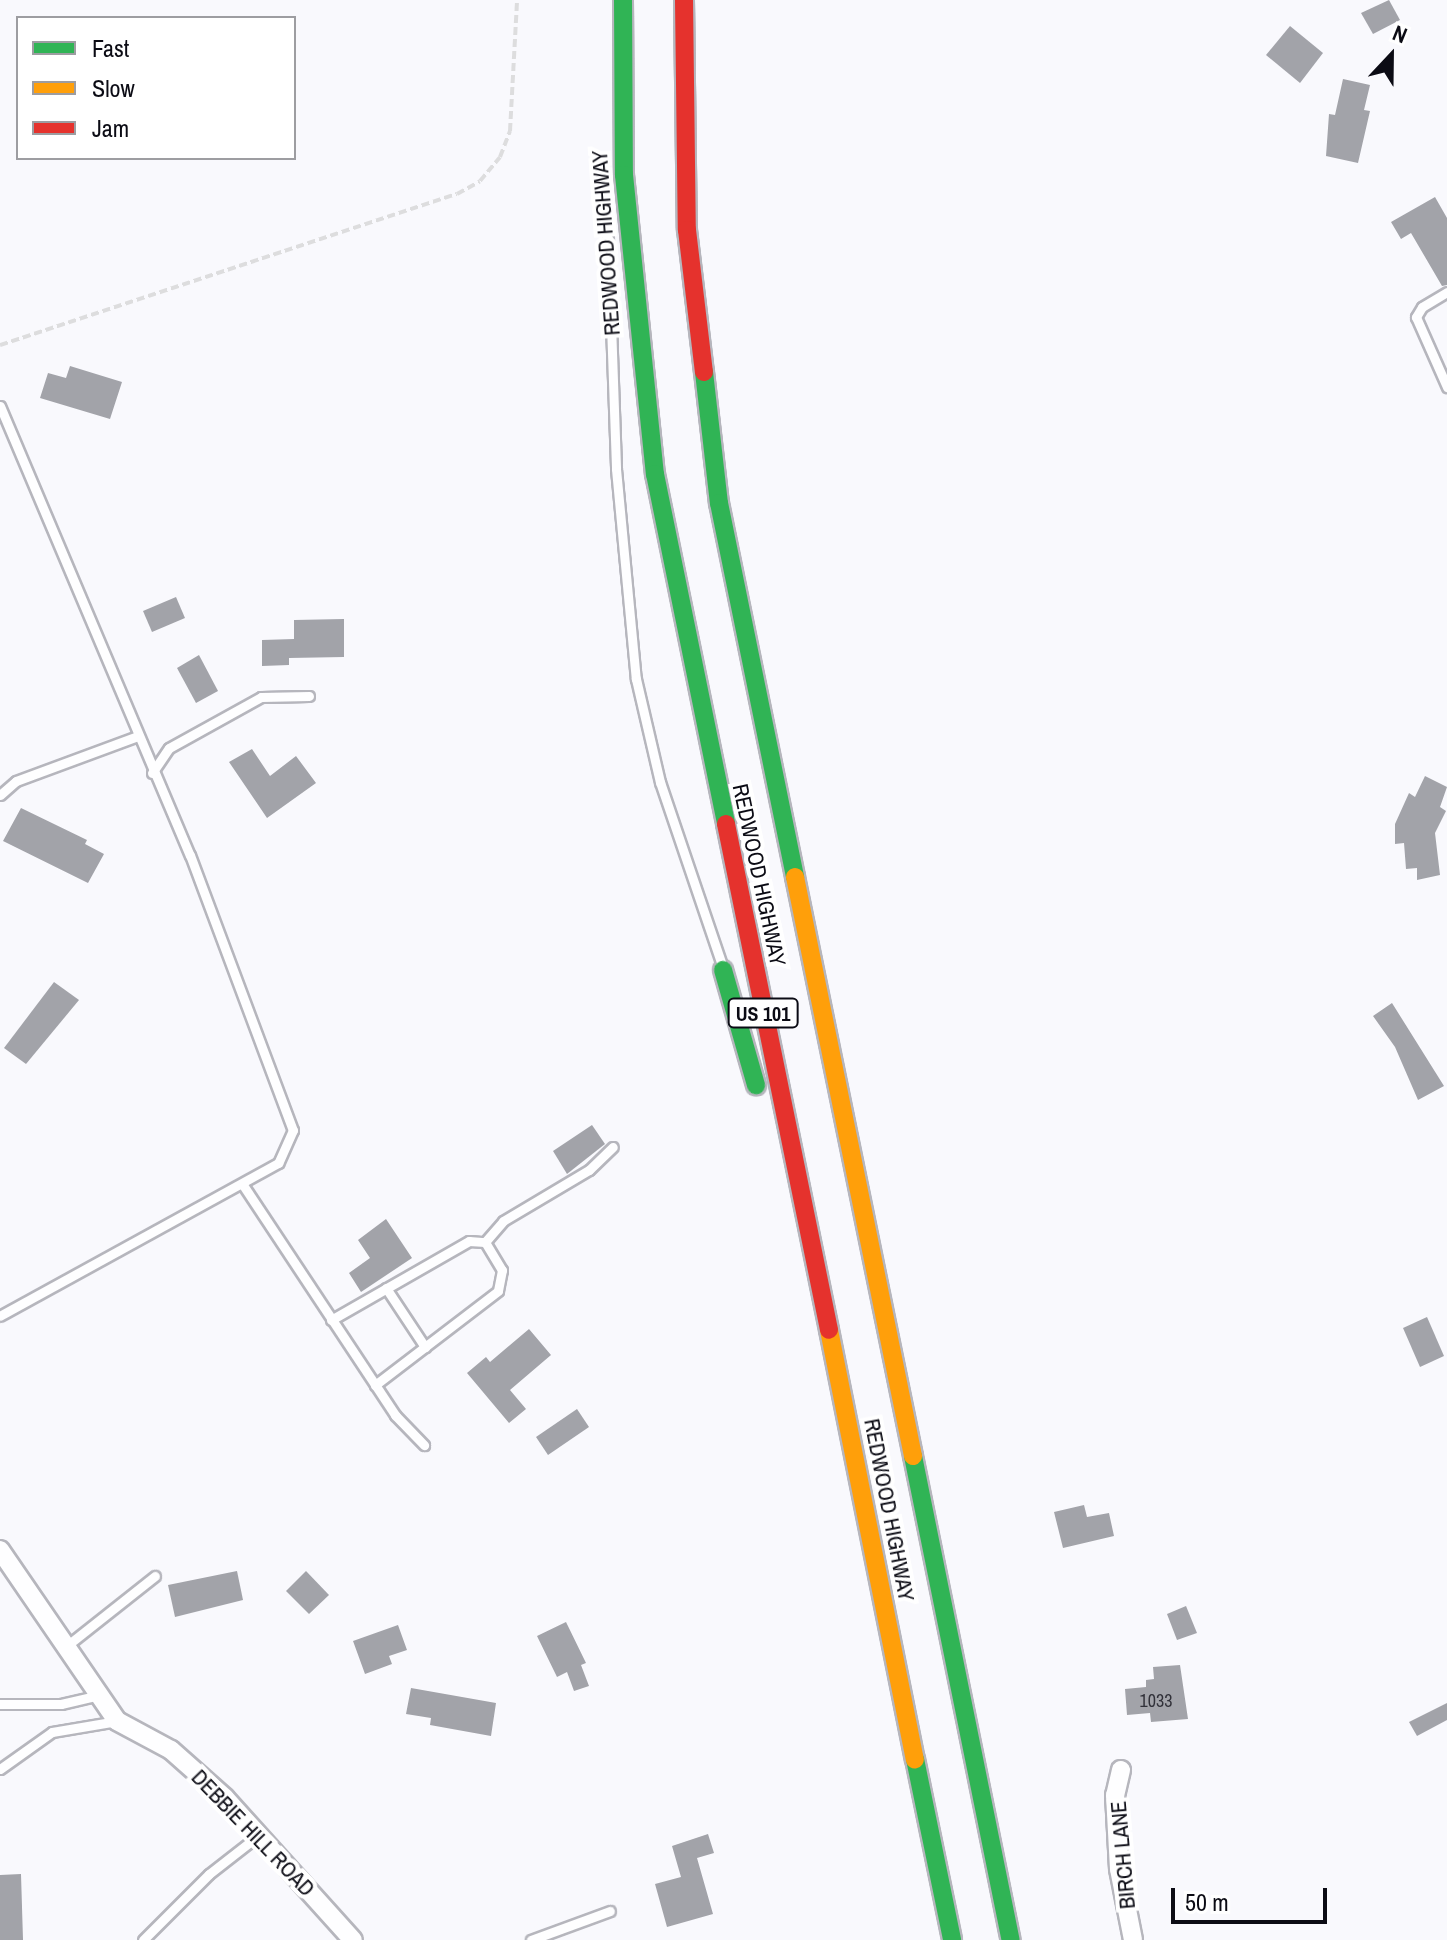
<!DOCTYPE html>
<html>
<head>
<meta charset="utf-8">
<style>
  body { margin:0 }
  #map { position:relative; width:1447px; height:1940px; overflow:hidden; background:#f9f9fd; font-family:"Archivo Narrow",sans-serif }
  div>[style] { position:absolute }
  .building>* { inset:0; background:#a2a3a9 }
  .path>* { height:4px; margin-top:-2px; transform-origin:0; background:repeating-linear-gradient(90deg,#ddddde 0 8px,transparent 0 12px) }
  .roads { filter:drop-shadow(2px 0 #b6b6bd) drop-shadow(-2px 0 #b6b6bd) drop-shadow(0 2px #b6b6bd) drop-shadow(0 -2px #b6b6bd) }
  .lane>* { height:9px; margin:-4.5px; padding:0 4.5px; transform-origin:4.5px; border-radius:4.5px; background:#fefeff }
  .street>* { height:18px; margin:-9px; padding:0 9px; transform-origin:9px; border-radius:9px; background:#fefeff }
  .fast>* { height:18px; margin:-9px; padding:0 9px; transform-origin:9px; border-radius:9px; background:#30b455 }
  .slow>* { height:18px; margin:-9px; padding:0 9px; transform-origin:9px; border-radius:9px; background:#ff9f0a }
  .jam>* { height:18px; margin:-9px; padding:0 9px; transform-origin:9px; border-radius:9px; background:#e5322d }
  span { translate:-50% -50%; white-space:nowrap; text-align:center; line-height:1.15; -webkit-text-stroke:8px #fff; paint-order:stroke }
  .number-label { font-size:18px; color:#313139 }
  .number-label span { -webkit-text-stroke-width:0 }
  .shield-label span { padding:2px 6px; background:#fff; border:2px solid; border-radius:6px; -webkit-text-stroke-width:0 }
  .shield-label { font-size:20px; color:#0b0b14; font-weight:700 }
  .street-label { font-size:22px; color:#0b0b14 }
  .legend { position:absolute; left:16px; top:16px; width:280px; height:144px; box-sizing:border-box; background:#fff; border:2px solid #9d9da1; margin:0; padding:10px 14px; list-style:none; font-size:24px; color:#0b0b14 }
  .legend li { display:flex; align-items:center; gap:16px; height:40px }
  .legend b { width:40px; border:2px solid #9d9da1 }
  .north { position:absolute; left:1351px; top:16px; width:80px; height:80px; -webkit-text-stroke:6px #fff; paint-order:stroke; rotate:22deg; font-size:22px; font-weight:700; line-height:32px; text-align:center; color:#0b0b14 }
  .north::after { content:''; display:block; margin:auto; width:28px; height:36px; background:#0b0b14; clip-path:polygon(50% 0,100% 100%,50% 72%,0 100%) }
  .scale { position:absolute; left:1171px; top:1888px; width:156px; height:36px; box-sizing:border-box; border:4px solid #0b0b14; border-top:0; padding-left:10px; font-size:24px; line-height:28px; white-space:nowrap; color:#0b0b14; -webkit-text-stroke:6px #fff; paint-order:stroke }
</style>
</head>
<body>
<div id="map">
  <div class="building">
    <i style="clip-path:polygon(1389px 0,1400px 20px,1373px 34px,1361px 13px)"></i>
    <i style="clip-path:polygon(1290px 26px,1323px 53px,1300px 83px,1266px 55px)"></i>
    <i style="clip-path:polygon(1343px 79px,1370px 85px,1364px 110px,1370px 111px,1358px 163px,1326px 156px,1329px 114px,1335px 115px)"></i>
    <i style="clip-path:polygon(1435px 197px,1447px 218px,1447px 285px,1442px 286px,1411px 233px,1401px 239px,1391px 222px)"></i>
    <i style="clip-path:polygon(70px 366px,122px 382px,110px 419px,40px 398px,48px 373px,66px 378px)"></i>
    <i style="clip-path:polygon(176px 597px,185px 618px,152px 632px,143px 611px)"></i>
    <i style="clip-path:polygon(344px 619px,344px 657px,289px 658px,289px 665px,262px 666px,262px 640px,294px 639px,294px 620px)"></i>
    <i style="clip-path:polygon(199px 655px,218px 691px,196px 703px,177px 668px)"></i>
    <i style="clip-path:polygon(252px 749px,270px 776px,296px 756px,316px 783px,267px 818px,229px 762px)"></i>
    <i style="clip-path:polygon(1425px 776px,1447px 787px,1440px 807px,1446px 811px,1435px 833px,1440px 875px,1417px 880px,1417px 868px,1406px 869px,1404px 843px,1395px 844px,1395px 824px,1409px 793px,1415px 797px)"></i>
    <i style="clip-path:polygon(21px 808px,87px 840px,85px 844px,104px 854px,88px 883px,3px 841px)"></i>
    <i style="clip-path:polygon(54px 982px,79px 1000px,26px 1064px,4px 1048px)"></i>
    <i style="clip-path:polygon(1392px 1003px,1444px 1086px,1418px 1100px,1395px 1047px,1373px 1016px)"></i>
    <i style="clip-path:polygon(592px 1125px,605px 1144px,567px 1174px,553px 1151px)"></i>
    <i style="clip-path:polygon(386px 1219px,412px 1258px,361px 1292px,349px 1273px,370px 1258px,358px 1240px)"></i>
    <i style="clip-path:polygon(1427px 1317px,1444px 1356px,1420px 1367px,1403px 1328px)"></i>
    <i style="clip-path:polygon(529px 1329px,551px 1355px,510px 1390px,526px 1409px,509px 1423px,467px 1373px,486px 1357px,490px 1362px)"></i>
    <i style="clip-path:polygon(577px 1409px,589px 1427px,548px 1455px,536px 1437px)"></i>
    <i style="clip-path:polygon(1084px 1505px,1087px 1517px,1109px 1513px,1114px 1536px,1063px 1548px,1054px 1512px)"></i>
    <i style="clip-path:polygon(237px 1571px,243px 1600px,175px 1617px,168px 1585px)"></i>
    <i style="clip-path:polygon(306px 1571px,329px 1595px,309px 1614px,286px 1591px)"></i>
    <i style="clip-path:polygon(1186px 1606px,1197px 1633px,1177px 1640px,1167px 1614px)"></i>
    <i style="clip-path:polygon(566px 1622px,586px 1663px,581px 1665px,589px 1686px,574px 1691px,567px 1672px,557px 1677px,537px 1636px)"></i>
    <i style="clip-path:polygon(398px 1625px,407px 1650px,389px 1656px,392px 1664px,365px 1674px,353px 1641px)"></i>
    <i style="clip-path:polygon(1180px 1665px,1188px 1719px,1151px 1722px,1150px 1713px,1127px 1715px,1125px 1689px,1146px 1687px,1146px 1680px,1154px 1679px,1153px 1667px)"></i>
    <i style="clip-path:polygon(411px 1688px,496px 1703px,491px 1736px,430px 1725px,431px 1718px,406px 1714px)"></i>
    <i style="clip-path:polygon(1447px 1703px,1447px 1720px,1417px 1736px,1409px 1722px)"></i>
    <i style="clip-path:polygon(708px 1834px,714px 1853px,697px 1858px,713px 1914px,667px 1927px,655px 1884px,681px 1877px,672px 1846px)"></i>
    <i style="clip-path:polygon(21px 1874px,23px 1940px,0 1940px,0 1875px)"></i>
  </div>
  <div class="path">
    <i style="left:0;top:345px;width:481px;rotate:-18.3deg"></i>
    <i style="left:457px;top:194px;width:26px;rotate:-29deg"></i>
    <i style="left:480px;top:181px;width:31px;rotate:-50deg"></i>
    <i style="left:500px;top:157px;width:28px;rotate:-69deg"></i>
    <i style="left:510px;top:131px;width:131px;rotate:-86.9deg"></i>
  </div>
  <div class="roads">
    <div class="lane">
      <i style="left:608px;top:238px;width:231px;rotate:88deg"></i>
      <i style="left:616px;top:469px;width:211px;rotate:84.6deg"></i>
      <i style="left:636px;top:679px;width:106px;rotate:76.9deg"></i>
      <i style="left:660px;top:782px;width:193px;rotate:71.3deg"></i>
      <i style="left:1447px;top:292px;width:29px;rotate:149deg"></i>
      <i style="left:1422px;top:307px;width:12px;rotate:121deg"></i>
      <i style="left:1416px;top:317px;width:77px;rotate:66.1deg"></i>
      <i style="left:0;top:406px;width:488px;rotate:67.1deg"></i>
      <i style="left:190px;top:855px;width:294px;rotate:69.5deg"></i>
      <i style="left:293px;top:1130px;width:36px;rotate:114deg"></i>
      <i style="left:278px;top:1163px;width:317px;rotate:151.2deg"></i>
      <i style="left:152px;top:773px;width:30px;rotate:-56deg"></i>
      <i style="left:169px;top:748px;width:105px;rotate:-29deg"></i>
      <i style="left:261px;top:697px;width:48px;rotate:-1.2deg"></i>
      <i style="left:0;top:795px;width:21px;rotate:-41deg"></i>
      <i style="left:16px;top:781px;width:127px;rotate:-20.3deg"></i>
      <i style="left:243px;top:1185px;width:276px;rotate:56.5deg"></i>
      <i style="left:395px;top:1415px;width:42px;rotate:46deg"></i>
      <i style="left:485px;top:1242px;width:28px;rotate:-49deg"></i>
      <i style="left:503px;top:1221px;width:100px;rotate:-30.7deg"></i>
      <i style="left:589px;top:1170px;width:33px;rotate:-44deg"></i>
      <i style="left:386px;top:1288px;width:71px;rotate:56.5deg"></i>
      <i style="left:331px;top:1320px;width:159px;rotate:-29.8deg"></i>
      <i style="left:469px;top:1241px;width:16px;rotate:4deg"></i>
      <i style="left:485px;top:1242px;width:33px;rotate:59deg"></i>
      <i style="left:502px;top:1270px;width:21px;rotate:101deg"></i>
      <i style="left:498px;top:1291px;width:155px;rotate:142.6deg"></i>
      <i style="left:64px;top:1648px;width:116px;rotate:-38.4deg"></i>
      <i style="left:0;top:1704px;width:61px"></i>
      <i style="left:61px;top:1704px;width:37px;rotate:-13deg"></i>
      <i style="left:0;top:1769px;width:64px;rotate:-35.4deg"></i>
      <i style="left:52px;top:1732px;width:66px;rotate:-9.6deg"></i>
      <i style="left:143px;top:1940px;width:93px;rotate:-45deg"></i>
      <i style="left:209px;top:1874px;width:63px;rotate:-38deg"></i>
      <i style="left:531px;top:1940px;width:84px;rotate:-20.2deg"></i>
    </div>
    <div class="street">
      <i style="left:0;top:1550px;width:207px;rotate:55.6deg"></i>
      <i style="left:117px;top:1721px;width:61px;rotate:28.2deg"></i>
      <i style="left:171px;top:1750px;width:72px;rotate:41.6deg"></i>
      <i style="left:225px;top:1798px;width:191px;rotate:48deg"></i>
      <i style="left:1121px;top:1770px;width:26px;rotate:103deg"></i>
      <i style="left:1115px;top:1795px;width:74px;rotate:86.9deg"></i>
      <i style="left:1119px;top:1869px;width:72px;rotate:78.8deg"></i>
    </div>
    <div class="fast">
      <i style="left:623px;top:0;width:175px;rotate:89.7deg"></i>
      <i style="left:624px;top:175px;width:301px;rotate:84.1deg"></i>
      <i style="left:655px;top:474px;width:357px;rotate:78.5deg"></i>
      <i style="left:704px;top:372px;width:132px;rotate:83.5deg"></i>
      <i style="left:719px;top:503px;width:382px;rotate:78.5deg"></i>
      <i style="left:723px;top:970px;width:120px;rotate:74deg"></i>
      <i style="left:913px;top:1456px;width:494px;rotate:78.6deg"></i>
      <i style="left:915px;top:1759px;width:185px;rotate:78.4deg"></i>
    </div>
    <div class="slow">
      <i style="left:795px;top:877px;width:591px;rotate:78.48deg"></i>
      <i style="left:829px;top:1330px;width:438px;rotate:78.7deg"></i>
    </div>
    <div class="jam">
      <i style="left:684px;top:0;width:230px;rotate:89.3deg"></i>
      <i style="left:687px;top:230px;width:143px;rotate:83.2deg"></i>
      <i style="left:726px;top:824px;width:516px;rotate:78.49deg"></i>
    </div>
  </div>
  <div class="number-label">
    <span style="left:1156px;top:1701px">1033</span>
  </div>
  <div class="shield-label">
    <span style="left:763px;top:1013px">US 101</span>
  </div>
  <div class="street-label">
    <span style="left:606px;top:243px;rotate:-94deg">REDWOOD HIGHWAY</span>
    <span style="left:759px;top:875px;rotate:78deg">REDWOOD HIGHWAY</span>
    <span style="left:889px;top:1510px;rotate:79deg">REDWOOD HIGHWAY</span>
    <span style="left:253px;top:1833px;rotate:46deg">DEBBIE HILL ROAD</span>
    <span style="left:1123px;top:1855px;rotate:-95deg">BIRCH LANE</span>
  </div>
  <ul class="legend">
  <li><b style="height:10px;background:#30b455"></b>Fast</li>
  <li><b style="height:10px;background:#ff9f0a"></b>Slow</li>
  <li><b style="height:10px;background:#e5322d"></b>Jam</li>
  </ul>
  <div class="north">N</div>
  <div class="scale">50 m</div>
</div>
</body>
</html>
